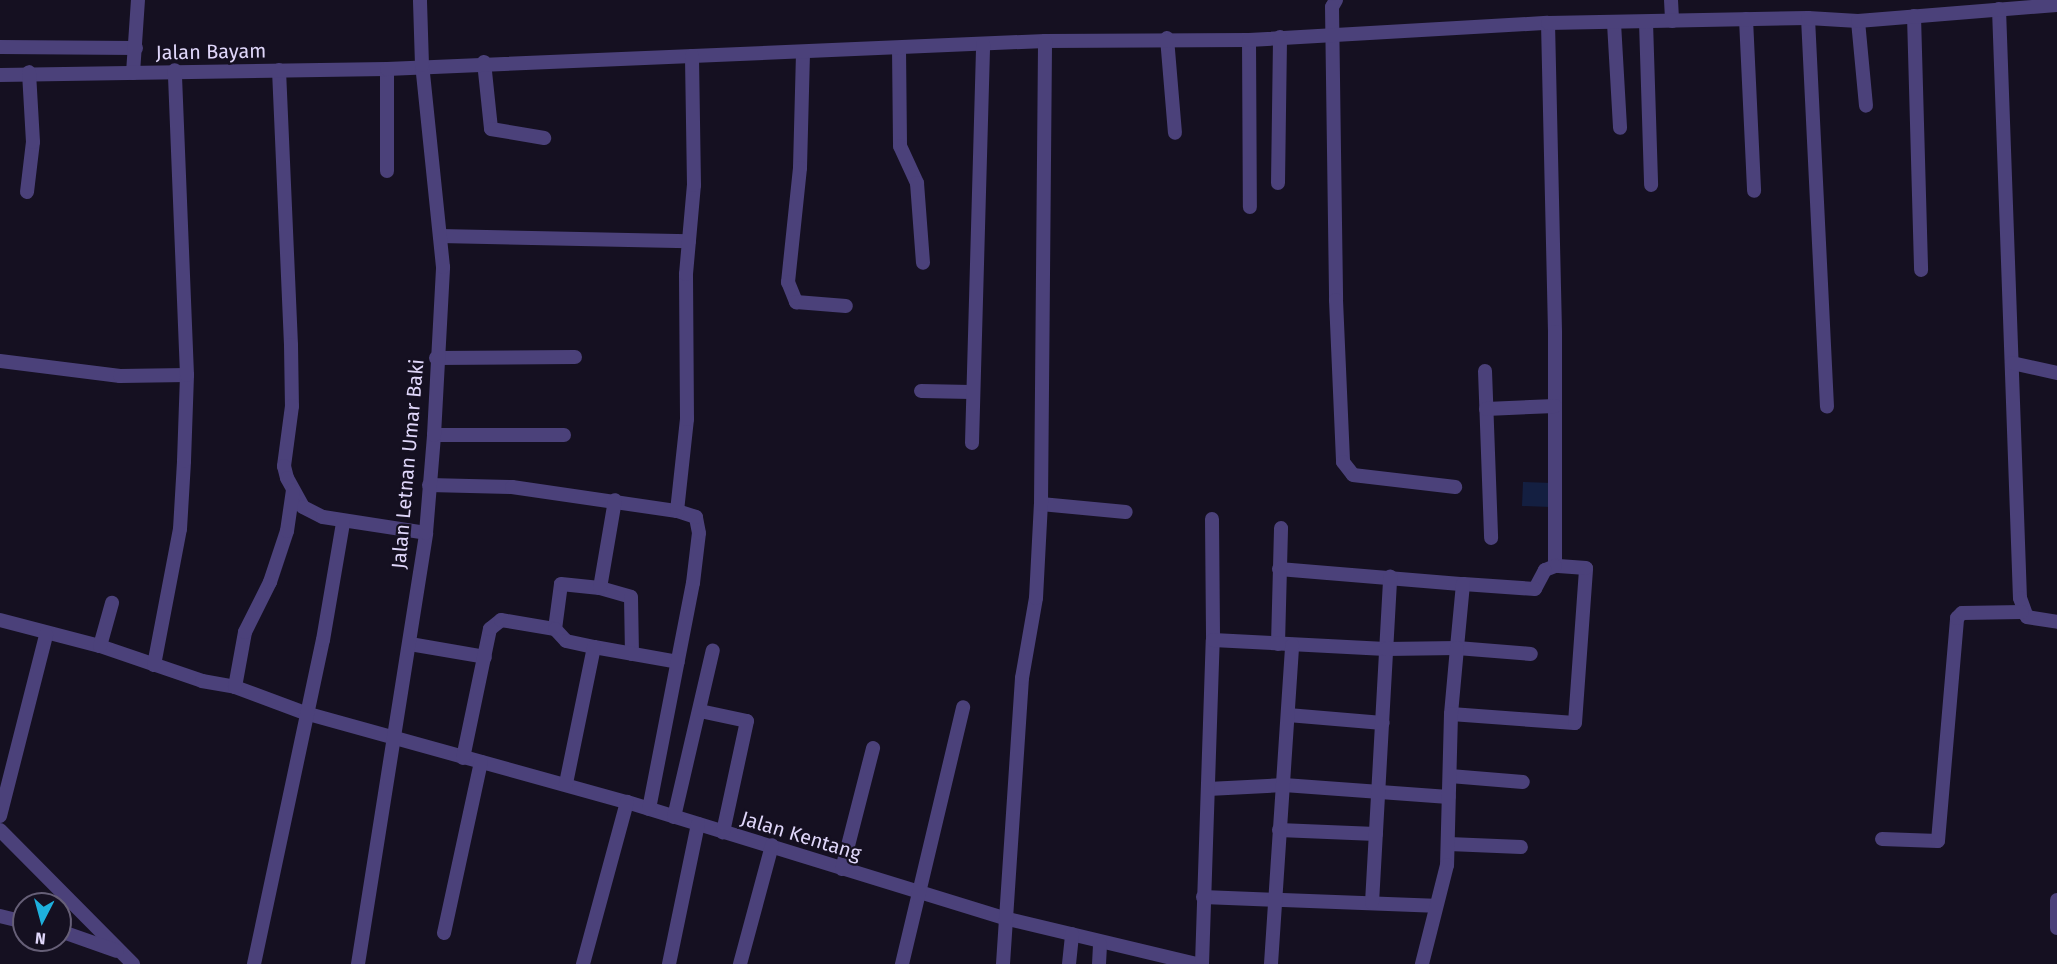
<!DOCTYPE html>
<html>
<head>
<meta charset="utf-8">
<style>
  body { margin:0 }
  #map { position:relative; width:2057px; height:964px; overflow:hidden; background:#151021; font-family:"Fira Sans",sans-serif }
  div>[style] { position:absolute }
  .water>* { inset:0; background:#141f41 }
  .minor>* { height:14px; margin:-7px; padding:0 7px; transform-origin:7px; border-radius:7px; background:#4b417a }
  span { translate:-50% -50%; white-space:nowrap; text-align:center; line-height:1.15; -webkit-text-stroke:4.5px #151021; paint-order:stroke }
  .street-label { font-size:20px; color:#dfd6f9 }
  .north { position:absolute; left:12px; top:892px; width:60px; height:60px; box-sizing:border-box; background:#151021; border:2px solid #665f77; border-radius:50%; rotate:186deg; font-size:16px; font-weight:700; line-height:24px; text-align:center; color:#dfd6f9 }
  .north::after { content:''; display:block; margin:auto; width:21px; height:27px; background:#1eb0dd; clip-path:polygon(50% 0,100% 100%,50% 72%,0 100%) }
</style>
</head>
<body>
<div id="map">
  <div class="water">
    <i style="clip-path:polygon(1523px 482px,1552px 483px,1551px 507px,1522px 506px)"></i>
  </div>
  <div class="minor">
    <i style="left:1336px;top:0;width:8px;rotate:120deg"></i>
    <i style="left:1332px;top:7px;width:293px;rotate:89.2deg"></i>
    <i style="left:1336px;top:300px;width:162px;rotate:87.5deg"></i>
    <i style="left:1343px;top:462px;width:16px;rotate:52deg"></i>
    <i style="left:1353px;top:475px;width:103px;rotate:6.7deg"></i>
    <i style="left:1671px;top:0;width:21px;rotate:87deg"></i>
    <i style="left:1999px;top:9px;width:589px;rotate:87.96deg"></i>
    <i style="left:2020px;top:598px;width:20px;rotate:70deg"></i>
    <i style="left:2027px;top:617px;width:30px;rotate:9deg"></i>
    <i style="left:1914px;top:16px;width:254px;rotate:88.4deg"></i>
    <i style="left:1808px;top:18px;width:389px;rotate:87.2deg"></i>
    <i style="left:1746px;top:19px;width:172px;rotate:87.3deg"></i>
    <i style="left:1858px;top:21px;width:85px;rotate:84.6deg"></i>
    <i style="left:1646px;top:22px;width:163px;rotate:88.2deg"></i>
    <i style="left:1548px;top:23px;width:309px;rotate:88.7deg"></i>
    <i style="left:1555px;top:332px;width:234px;rotate:90deg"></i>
    <i style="left:1614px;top:23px;width:105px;rotate:86.7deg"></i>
    <i style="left:1167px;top:38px;width:95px;rotate:85.2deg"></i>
    <i style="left:1249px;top:40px;width:167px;rotate:89.7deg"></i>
    <i style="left:0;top:47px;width:136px;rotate:0.4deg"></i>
    <i style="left:899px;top:48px;width:98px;rotate:89.4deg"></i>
    <i style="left:900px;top:146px;width:41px;rotate:65.3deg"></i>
    <i style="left:917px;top:183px;width:80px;rotate:85.7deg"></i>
    <i style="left:803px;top:53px;width:115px;rotate:91.5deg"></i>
    <i style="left:800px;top:168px;width:115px;rotate:96deg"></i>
    <i style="left:788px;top:282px;width:22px;rotate:68deg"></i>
    <i style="left:796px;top:302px;width:50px;rotate:4.6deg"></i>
    <i style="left:484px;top:62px;width:67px;rotate:84deg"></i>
    <i style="left:491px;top:129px;width:54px;rotate:9.6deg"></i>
    <i style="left:387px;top:69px;width:102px;rotate:90deg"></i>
    <i style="left:279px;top:70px;width:275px;rotate:87.5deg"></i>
    <i style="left:291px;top:345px;width:61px;rotate:89.1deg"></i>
    <i style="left:292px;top:406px;width:61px;rotate:97.6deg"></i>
    <i style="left:284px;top:466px;width:12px;rotate:76deg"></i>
    <i style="left:287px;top:478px;width:33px;rotate:61deg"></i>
    <i style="left:303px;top:507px;width:22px;rotate:27deg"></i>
    <i style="left:323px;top:517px;width:104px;rotate:8.8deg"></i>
    <i style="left:133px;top:73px;width:73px;rotate:-86.1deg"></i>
    <i style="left:0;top:75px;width:387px;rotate:-0.9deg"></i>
    <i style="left:387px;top:69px;width:659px;rotate:-2.44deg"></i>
    <i style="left:1045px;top:41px;width:204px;rotate:-0.3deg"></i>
    <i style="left:1249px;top:40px;width:299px;rotate:-3.3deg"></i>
    <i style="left:1548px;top:23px;width:260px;rotate:-1.1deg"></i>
    <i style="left:1808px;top:18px;width:50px;rotate:3.4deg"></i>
    <i style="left:1858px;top:21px;width:200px;rotate:-4.6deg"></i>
    <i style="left:1278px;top:183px;width:146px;rotate:-89.2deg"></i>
    <i style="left:27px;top:192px;width:50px;rotate:-83.2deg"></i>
    <i style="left:33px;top:142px;width:70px;rotate:-93.3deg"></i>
    <i style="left:440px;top:236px;width:249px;rotate:1.2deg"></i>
    <i style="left:436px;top:358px;width:139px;rotate:-0.4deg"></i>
    <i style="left:0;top:361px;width:121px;rotate:7.1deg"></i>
    <i style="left:120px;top:376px;width:67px;rotate:-0.9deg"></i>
    <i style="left:2012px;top:363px;width:46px;rotate:12.5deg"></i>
    <i style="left:1485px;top:371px;width:167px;rotate:87.9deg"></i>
    <i style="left:921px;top:391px;width:50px;rotate:1.1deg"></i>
    <i style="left:1486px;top:409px;width:69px;rotate:-2.5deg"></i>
    <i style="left:434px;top:435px;width:130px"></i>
    <i style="left:972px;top:443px;width:399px;rotate:-88.4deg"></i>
    <i style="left:429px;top:485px;width:83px;rotate:1.4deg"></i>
    <i style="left:512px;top:487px;width:167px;rotate:8.3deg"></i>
    <i style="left:1041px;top:504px;width:85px;rotate:5.4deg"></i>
    <i style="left:1212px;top:519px;width:121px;rotate:89.5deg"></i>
    <i style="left:1279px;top:569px;width:185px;rotate:4.7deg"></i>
    <i style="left:600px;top:588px;width:32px;rotate:16deg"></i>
    <i style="left:631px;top:597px;width:57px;rotate:89deg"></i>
    <i style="left:0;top:620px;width:103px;rotate:14.6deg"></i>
    <i style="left:100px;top:646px;width:108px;rotate:18.9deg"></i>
    <i style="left:202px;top:681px;width:34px;rotate:10deg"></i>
    <i style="left:235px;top:687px;width:75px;rotate:20.4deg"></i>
    <i style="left:305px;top:713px;width:334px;rotate:15.5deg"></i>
    <i style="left:627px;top:802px;width:399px;rotate:17.1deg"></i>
    <i style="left:1008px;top:919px;width:194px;rotate:13.4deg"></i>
    <i style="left:555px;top:629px;width:45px;rotate:-82.4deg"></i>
    <i style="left:561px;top:584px;width:39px;rotate:6deg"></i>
    <i style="left:600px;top:588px;width:89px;rotate:-80.3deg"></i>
    <i style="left:410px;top:644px;width:76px;rotate:9.8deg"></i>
    <i style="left:1278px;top:644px;width:116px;rotate:-88.5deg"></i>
    <i style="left:100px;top:646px;width:45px;rotate:-74.4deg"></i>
    <i style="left:594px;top:647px;width:85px;rotate:10.1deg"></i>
    <i style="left:154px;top:665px;width:138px;rotate:-79.2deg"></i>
    <i style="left:180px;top:529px;width:68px;rotate:-86.6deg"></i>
    <i style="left:184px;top:461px;width:86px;rotate:-88deg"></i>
    <i style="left:187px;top:375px;width:305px;rotate:-92.3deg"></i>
    <i style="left:235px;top:687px;width:56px;rotate:-79.7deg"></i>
    <i style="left:245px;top:632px;width:56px;rotate:-63.4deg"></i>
    <i style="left:270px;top:582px;width:54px;rotate:-71.6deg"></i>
    <i style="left:287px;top:531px;width:41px;rotate:-81.7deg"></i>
    <i style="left:700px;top:711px;width:48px;rotate:12deg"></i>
    <i style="left:747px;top:721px;width:114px;rotate:102.2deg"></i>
    <i style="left:1451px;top:714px;width:124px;rotate:4.2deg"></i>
    <i style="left:1575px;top:723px;width:155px;rotate:-85.9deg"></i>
    <i style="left:1586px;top:568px;width:31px;rotate:-176deg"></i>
    <i style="left:1555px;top:566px;width:11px;rotate:158deg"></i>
    <i style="left:1545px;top:570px;width:21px;rotate:118deg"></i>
    <i style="left:1535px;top:589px;width:72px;rotate:-176deg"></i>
    <i style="left:1463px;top:584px;width:64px;rotate:95.4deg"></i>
    <i style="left:1457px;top:648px;width:74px;rotate:4.6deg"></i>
    <i style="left:1288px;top:715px;width:95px;rotate:4.8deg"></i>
    <i style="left:463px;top:758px;width:132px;rotate:-78.2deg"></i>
    <i style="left:490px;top:629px;width:14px;rotate:-39deg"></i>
    <i style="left:501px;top:620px;width:55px;rotate:9.5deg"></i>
    <i style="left:555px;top:629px;width:16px;rotate:47deg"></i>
    <i style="left:566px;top:641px;width:29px;rotate:12deg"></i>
    <i style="left:594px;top:647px;width:140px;rotate:101.6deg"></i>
    <i style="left:1450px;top:776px;width:73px;rotate:4.7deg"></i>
    <i style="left:1208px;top:789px;width:76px;rotate:-3deg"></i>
    <i style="left:1284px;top:785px;width:165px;rotate:4.2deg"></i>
    <i style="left:649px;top:809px;width:230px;rotate:-79deg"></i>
    <i style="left:693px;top:583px;width:50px;rotate:-83.2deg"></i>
    <i style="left:699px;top:533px;width:16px;rotate:-101deg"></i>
    <i style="left:696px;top:517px;width:20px;rotate:-162deg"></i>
    <i style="left:677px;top:511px;width:93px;rotate:-83.8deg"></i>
    <i style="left:687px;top:419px;width:145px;rotate:-90.4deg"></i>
    <i style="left:686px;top:274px;width:89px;rotate:-84.9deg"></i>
    <i style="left:694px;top:185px;width:129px;rotate:-90.9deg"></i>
    <i style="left:0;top:816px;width:187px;rotate:-75.7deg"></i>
    <i style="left:674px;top:817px;width:171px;rotate:-76.9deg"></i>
    <i style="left:0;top:830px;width:189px;rotate:45.2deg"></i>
    <i style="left:1279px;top:830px;width:97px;rotate:2.4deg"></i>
    <i style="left:1882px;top:839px;width:56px;rotate:2deg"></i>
    <i style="left:1938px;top:841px;width:224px;rotate:-85.1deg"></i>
    <i style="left:1957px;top:618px;width:7px;rotate:-45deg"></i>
    <i style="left:1962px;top:613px;width:60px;rotate:-1deg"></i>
    <i style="left:1449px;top:844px;width:72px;rotate:2.4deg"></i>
    <i style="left:842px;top:869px;width:125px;rotate:-75.6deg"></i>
    <i style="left:1203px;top:897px;width:231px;rotate:2.2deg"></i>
    <i style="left:2057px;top:900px;width:28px;rotate:90deg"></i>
    <i style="left:1372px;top:903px;width:327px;rotate:-86.8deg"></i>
    <i style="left:0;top:916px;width:25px;rotate:14deg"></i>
    <i style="left:60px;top:931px;width:60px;rotate:19.3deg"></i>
    <i style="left:444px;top:933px;width:175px;rotate:-77.8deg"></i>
    <i style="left:254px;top:964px;width:331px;rotate:-78deg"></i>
    <i style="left:323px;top:640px;width:119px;rotate:-80.3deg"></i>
    <i style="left:358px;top:964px;width:436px;rotate:-81deg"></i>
    <i style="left:426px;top:533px;width:98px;rotate:-85.3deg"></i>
    <i style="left:434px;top:435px;width:168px;rotate:-86.9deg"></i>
    <i style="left:443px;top:267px;width:203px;rotate:-95.9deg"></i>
    <i style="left:422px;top:65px;width:65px;rotate:-91.8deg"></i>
    <i style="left:583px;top:964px;width:168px;rotate:-74.8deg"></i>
    <i style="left:669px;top:964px;width:143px;rotate:-78.3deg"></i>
    <i style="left:740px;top:964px;width:123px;rotate:-74.9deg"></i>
    <i style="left:902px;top:964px;width:264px;rotate:-76.6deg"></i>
    <i style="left:1003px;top:964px;width:287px;rotate:-86.2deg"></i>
    <i style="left:1022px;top:678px;width:81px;rotate:-80.1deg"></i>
    <i style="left:1036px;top:598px;width:94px;rotate:-87deg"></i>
    <i style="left:1041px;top:504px;width:463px;rotate:-89.5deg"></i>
    <i style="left:1069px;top:964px;width:30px;rotate:-84deg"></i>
    <i style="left:1099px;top:964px;width:20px;rotate:-87deg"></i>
    <i style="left:1202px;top:964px;width:324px;rotate:-88.1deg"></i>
    <i style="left:1213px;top:640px;width:173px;rotate:3deg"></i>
    <i style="left:1386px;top:649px;width:71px;rotate:-0.8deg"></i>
    <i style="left:1457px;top:648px;width:66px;rotate:95.2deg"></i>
    <i style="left:1451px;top:714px;width:151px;rotate:91.5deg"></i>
    <i style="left:1447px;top:865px;width:102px;rotate:104.2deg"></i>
    <i style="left:1271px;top:964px;width:320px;rotate:-86.2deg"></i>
  </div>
  <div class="street-label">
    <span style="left:211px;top:52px;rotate:-1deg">Jalan Bayam</span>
    <span style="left:408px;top:464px;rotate:-85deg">Jalan Letnan Umar Baki</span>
    <span style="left:801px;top:836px;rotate:17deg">Jalan Kentang</span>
  </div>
  <div class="north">N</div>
</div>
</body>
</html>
